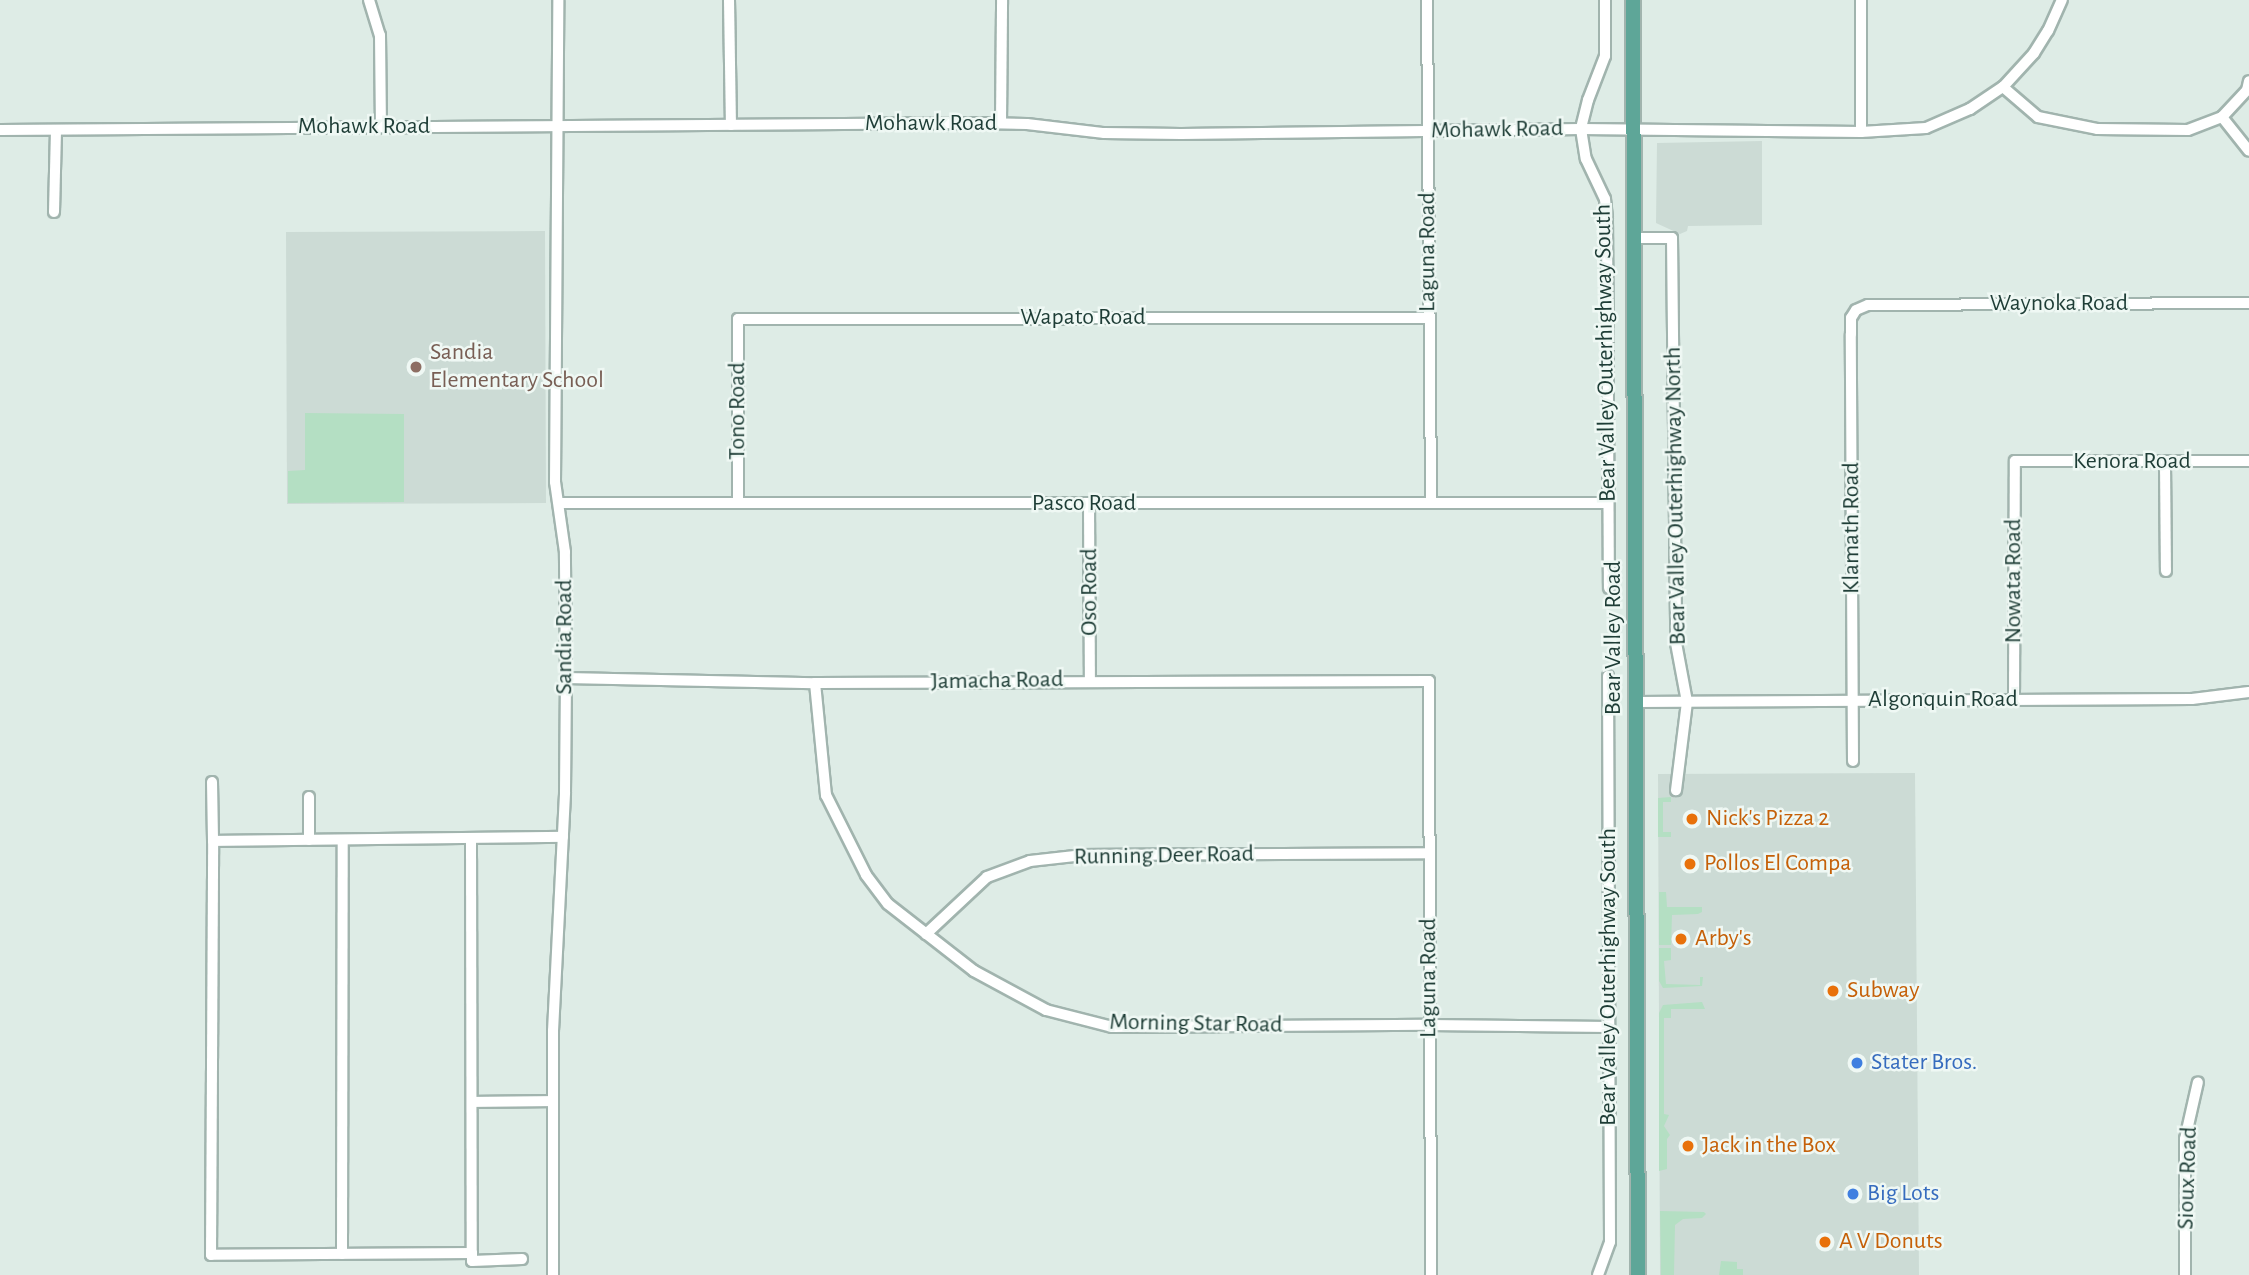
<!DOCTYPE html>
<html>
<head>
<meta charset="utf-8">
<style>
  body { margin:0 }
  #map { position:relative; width:2249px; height:1275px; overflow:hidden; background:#deece6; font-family:"Alegreya Sans",sans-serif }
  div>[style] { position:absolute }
  .built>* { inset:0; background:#ccdbd5 }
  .green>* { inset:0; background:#b4dfc3 }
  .roads { filter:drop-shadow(2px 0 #a1b4ae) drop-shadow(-2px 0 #a1b4ae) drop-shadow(0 2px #a1b4ae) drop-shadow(0 -2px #a1b4ae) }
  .minor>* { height:10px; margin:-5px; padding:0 5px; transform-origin:5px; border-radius:5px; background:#fff }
  .primary>* { height:14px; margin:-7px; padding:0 7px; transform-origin:7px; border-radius:7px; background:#5ea698 }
  .dots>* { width:19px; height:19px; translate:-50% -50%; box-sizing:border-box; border:4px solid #eff8f4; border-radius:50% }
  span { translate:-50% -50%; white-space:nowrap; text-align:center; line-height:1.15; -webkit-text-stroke:5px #eff8f4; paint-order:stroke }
  .street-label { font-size:24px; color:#1e3d36 }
  .education-label { font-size:24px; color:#785e54 }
  .left { translate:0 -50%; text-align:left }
  .food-label { font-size:24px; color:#c56008 }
  .shop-label { font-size:24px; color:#366cbe }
</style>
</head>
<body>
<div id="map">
  <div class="built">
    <i style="clip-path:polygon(1762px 141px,1762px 225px,1688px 226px,1687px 231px,1680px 234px,1656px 223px,1657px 143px)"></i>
    <i style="clip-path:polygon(545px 231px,546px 503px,287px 504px,286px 232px)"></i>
    <i style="clip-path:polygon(1915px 773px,1919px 1275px,1660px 1275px,1658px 774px)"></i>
  </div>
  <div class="green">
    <i style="clip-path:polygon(305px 413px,404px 414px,404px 502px,288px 503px,288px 471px,305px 470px)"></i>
    <i style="clip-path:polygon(1671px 797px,1671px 802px,1663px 802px,1663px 832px,1671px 832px,1671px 837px,1658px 837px,1658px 798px)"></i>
    <i style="clip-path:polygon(1659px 892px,1666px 892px,1667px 907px,1702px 907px,1702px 912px,1698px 914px,1672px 915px,1671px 945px,1659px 945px)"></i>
    <i style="clip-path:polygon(1659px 948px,1671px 948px,1671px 960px,1664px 961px,1666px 984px,1700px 985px,1700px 977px,1703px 977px,1702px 986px,1663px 988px,1659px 981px)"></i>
    <i style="clip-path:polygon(1702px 1002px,1705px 1009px,1671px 1009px,1671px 1018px,1664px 1018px,1664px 1114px,1669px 1115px,1664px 1126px,1670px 1135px,1667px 1139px,1667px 1169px,1659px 1171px,1659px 1013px,1663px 1005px)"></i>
    <i style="clip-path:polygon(1660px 1211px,1704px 1212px,1706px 1214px,1702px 1218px,1683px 1219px,1675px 1225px,1674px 1275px,1661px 1275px)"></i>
    <i style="clip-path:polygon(1721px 1261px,1737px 1262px,1737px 1269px,1743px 1269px,1743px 1275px,1719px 1275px)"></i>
  </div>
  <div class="roads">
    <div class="minor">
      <i style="left:369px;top:0;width:37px;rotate:73deg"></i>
      <i style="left:380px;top:35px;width:91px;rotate:89.4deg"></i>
      <i style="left:729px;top:0;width:125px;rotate:89.1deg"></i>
      <i style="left:1427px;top:0;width:503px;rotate:89.54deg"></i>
      <i style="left:1605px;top:0;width:56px;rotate:90deg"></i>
      <i style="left:1605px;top:56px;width:47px;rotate:111.1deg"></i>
      <i style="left:1588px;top:100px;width:30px;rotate:104deg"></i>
      <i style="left:1581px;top:129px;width:30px;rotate:81deg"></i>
      <i style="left:1586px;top:159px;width:44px;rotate:64.6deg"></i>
      <i style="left:1605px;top:199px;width:20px;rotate:84deg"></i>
      <i style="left:1607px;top:219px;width:369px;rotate:89.7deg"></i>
      <i style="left:1861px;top:0;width:132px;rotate:90deg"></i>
      <i style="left:2003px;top:87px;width:46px;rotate:40.6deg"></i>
      <i style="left:2038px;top:117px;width:60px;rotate:11.5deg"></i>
      <i style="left:2097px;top:129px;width:91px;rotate:0.6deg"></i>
      <i style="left:2188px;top:130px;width:36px;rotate:-21deg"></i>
      <i style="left:2222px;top:117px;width:37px;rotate:-47deg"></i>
      <i style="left:2247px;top:90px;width:9px;rotate:-77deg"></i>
      <i style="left:2222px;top:117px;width:43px;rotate:51.5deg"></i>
      <i style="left:1001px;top:123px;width:123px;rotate:-89.5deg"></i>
      <i style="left:0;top:130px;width:979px;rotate:-0.41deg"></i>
      <i style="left:979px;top:123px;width:48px;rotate:1.2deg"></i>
      <i style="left:1027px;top:124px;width:78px;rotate:6.7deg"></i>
      <i style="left:1104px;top:133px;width:77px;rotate:0.7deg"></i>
      <i style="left:1181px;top:134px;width:400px;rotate:-0.7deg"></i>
      <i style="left:1581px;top:129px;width:280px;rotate:0.6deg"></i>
      <i style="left:1861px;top:132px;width:65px;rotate:-3.5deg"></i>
      <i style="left:1926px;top:128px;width:48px;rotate:-23.4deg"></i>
      <i style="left:1970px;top:109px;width:40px;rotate:-34deg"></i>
      <i style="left:2003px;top:87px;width:46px;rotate:-47.6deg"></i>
      <i style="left:2034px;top:53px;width:26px;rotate:-58deg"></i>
      <i style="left:2048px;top:31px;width:34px;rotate:-66deg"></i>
      <i style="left:54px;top:212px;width:82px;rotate:-88.6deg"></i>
      <i style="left:1635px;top:238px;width:37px"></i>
      <i style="left:1672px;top:238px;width:405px;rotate:89.4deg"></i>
      <i style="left:1676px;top:643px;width:60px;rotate:79.4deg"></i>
      <i style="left:1687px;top:702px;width:89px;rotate:97.1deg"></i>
      <i style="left:2165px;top:463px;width:108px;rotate:89.5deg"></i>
      <i style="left:559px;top:503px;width:1049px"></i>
      <i style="left:738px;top:503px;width:184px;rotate:-90deg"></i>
      <i style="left:738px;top:319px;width:690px;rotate:-0.08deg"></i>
      <i style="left:1089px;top:504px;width:176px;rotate:89.7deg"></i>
      <i style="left:566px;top:678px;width:249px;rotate:1.2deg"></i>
      <i style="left:815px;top:683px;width:614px;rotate:-0.19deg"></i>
      <i style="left:1429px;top:681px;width:594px;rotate:89.81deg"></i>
      <i style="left:815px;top:683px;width:113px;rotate:84.4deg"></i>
      <i style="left:826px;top:795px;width:89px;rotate:63.4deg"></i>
      <i style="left:866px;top:875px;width:36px;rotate:53deg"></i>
      <i style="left:888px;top:904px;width:109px;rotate:37.9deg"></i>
      <i style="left:974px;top:971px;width:82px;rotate:28.4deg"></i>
      <i style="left:1046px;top:1010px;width:68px;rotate:14.4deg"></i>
      <i style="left:1112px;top:1027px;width:317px;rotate:-0.4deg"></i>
      <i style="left:1429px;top:1025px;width:180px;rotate:0.6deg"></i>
      <i style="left:2014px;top:700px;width:239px;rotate:-89.8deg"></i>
      <i style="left:2015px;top:461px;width:234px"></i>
      <i style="left:1637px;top:702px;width:555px;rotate:-0.31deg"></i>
      <i style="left:2192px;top:699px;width:57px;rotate:-7deg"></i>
      <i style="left:1853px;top:761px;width:427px;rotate:-90.3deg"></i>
      <i style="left:1851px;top:334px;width:16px;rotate:-90deg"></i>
      <i style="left:1851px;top:318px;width:9px;rotate:-58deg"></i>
      <i style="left:1856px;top:310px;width:13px;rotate:-23deg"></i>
      <i style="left:1868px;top:305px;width:381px;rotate:-0.3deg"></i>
      <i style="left:212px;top:782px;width:59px;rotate:89deg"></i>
      <i style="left:471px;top:839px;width:414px;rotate:89.9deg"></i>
      <i style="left:309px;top:840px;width:43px;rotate:-90deg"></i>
      <i style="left:926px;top:934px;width:83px;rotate:-43.1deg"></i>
      <i style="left:987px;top:877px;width:46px;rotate:-20.4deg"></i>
      <i style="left:1030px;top:861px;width:54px;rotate:-6.3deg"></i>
      <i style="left:1084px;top:855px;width:344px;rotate:-0.3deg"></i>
      <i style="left:472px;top:1102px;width:81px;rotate:-0.7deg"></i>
      <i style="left:342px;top:1254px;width:414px;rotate:-89.9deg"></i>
      <i style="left:522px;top:1259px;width:50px;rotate:177.7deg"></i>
      <i style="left:472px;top:1261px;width:8px;rotate:-90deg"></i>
      <i style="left:472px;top:1253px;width:261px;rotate:179.6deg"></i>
      <i style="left:211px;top:1255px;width:414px;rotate:-89.7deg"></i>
      <i style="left:213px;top:841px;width:350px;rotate:-0.7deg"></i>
      <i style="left:553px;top:1275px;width:244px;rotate:-90deg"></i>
      <i style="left:553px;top:1031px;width:239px;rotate:-87.1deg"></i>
      <i style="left:565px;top:792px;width:114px;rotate:-89.5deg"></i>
      <i style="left:566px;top:678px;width:126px;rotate:-90.5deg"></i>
      <i style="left:565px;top:552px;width:71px;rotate:-98.1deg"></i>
      <i style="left:555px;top:482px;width:482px;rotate:-89.6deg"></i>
      <i style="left:1598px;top:1275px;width:35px;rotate:-70deg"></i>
      <i style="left:1610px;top:1242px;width:566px;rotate:-90.2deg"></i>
      <i style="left:2185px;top:1275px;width:136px;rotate:-90deg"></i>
      <i style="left:2185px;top:1139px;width:58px;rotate:-77.2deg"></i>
    </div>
    <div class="primary">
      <i style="left:1633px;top:0;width:1275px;rotate:89.78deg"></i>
    </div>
  </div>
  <div class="dots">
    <i style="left:416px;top:367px;background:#8d6e63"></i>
    <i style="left:1692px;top:819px;background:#e8710a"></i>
    <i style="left:1690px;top:864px;background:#e8710a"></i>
    <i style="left:1681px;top:939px;background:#e8710a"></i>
    <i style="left:1833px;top:991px;background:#e8710a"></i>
    <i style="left:1857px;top:1063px;background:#3f7fe0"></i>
    <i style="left:1688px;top:1146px;background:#e8710a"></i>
    <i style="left:1853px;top:1194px;background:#3f7fe0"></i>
    <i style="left:1825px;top:1242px;background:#e8710a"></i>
  </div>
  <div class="street-label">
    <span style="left:931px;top:124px">Mohawk Road</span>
    <span style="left:364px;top:127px">Mohawk Road</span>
    <span style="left:1497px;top:130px;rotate:-1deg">Mohawk Road</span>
    <span style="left:1428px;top:252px;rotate:-90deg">Laguna Road</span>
    <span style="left:2059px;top:304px">Waynoka Road</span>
    <span style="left:1083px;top:318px">Wapato Road</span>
    <span style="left:1606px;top:353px;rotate:-91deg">Bear Valley Outerhighway South</span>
    <span style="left:738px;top:411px;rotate:-90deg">Tono Road</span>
    <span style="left:2132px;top:462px">Kenora Road</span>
    <span style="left:1676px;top:496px;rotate:-91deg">Bear Valley Outerhighway North</span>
    <span style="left:1084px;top:504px">Pasco Road</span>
    <span style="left:1852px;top:528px;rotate:-90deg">Klamath Road</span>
    <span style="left:2014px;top:581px;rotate:-90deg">Nowata Road</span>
    <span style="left:1090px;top:592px;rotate:-90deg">Oso Road</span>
    <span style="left:565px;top:637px;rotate:-90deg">Sandia Road</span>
    <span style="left:1614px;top:638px;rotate:-90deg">Bear Valley Road</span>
    <span style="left:997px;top:681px;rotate:-1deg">Jamacha Road</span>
    <span style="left:1943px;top:700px">Algonquin Road</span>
    <span style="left:1164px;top:856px;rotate:-1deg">Running Deer Road</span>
    <span style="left:1609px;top:977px;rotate:-90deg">Bear Valley Outerhighway South</span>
    <span style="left:1429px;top:978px;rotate:-90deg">Laguna Road</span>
    <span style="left:1196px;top:1024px;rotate:1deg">Morning Star Road</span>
    <span style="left:2188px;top:1178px;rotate:-88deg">Sioux Road</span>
  </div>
  <div class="education-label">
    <span class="left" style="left:430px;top:367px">Sandia<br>Elementary School</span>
  </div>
  <div class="food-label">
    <span class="left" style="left:1706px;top:819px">Nick's Pizza 2</span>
    <span class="left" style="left:1704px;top:864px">Pollos El Compa</span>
    <span class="left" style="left:1695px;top:939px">Arby's</span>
    <span class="left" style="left:1847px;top:991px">Subway</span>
    <span class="left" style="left:1702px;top:1146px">Jack in the Box</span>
    <span class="left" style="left:1839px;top:1242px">A V Donuts</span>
  </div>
  <div class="shop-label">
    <span class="left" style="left:1871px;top:1063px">Stater Bros.</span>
    <span class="left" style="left:1867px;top:1194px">Big Lots</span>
  </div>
</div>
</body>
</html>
